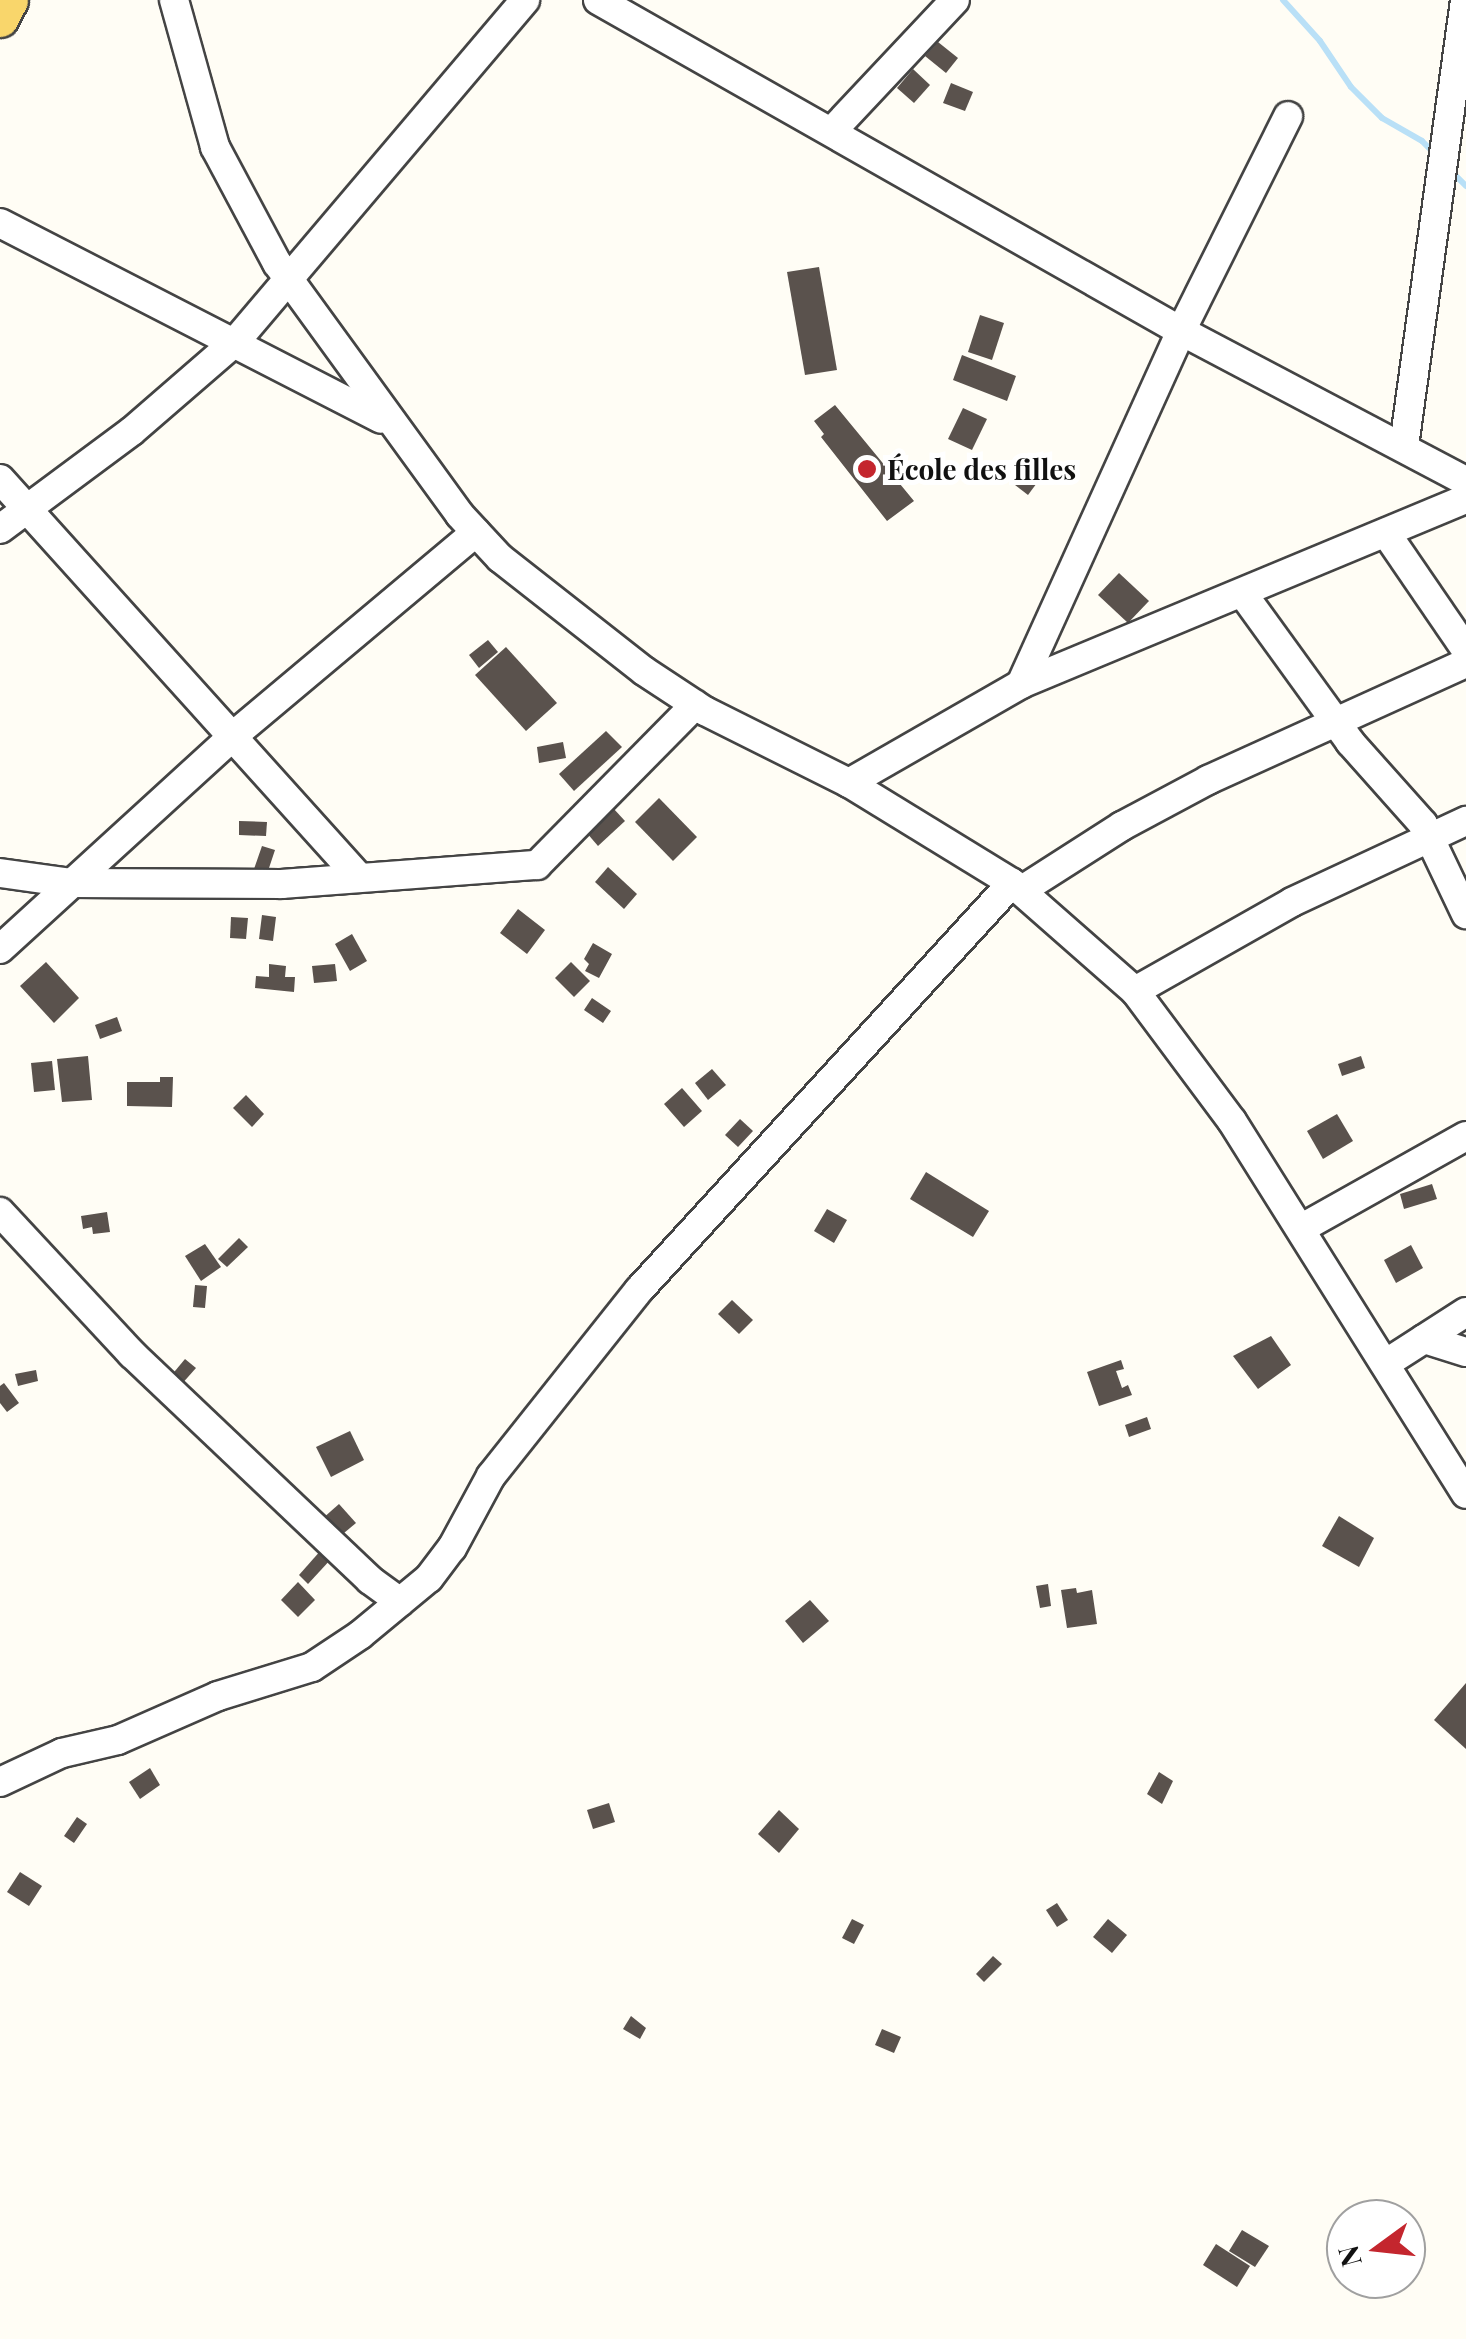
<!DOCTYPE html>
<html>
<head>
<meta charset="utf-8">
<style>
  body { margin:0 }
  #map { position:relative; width:1466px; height:2339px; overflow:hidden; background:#fffdf5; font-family:"Playfair Display",serif }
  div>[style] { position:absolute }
  .stream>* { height:6px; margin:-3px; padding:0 3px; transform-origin:3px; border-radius:3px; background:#b9e0f7 }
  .building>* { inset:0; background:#5a524d }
  .roads { filter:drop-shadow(2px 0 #444) drop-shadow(-2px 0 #444) drop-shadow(0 2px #444) drop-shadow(0 -2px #444) }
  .minor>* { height:28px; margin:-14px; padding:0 14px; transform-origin:14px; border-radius:14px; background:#fff }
  .major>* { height:35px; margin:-17.5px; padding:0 17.5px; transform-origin:17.5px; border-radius:17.5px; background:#f9d66b }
  .dots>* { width:28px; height:28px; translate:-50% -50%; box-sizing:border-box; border:5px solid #fff; border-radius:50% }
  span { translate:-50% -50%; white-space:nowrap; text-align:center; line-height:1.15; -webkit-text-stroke:10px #fff; paint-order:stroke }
  .poi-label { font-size:28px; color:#111; font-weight:700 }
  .left { translate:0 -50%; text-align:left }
  .north { position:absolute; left:1326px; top:2199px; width:100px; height:100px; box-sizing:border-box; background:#fff; border:2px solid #a0a0a0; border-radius:50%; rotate:255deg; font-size:28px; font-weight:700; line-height:40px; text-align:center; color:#111 }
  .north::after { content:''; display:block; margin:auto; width:35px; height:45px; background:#c4262e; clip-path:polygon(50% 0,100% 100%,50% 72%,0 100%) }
</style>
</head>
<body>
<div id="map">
  <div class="stream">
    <i style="left:1283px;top:0;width:55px;rotate:47.9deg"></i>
    <i style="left:1320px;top:41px;width:55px;rotate:56deg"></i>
    <i style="left:1351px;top:87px;width:44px;rotate:45deg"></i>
    <i style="left:1382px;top:118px;width:46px;rotate:29.9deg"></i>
    <i style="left:1422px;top:141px;width:21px;rotate:45deg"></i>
    <i style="left:1449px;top:169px;width:24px;rotate:45deg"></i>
  </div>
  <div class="building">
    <i style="clip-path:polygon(938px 42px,958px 58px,946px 73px,925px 56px)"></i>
    <i style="clip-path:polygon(913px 69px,930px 85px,914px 103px,897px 88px)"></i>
    <i style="clip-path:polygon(951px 83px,973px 92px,965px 111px,943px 103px)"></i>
    <i style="clip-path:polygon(819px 267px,837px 370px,805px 375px,787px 272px)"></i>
    <i style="clip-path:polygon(980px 315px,1004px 323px,992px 360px,968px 352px)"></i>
    <i style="clip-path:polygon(962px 355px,1016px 376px,1007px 401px,953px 380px)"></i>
    <i style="clip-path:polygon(835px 405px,914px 501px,887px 521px,821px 437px,824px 434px,814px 421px)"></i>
    <i style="clip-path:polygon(963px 408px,987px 419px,972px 450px,948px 439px)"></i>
    <i style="clip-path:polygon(1030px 455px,1048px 468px,1028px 495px,1011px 482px)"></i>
    <i style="clip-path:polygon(1119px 573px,1149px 601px,1128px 623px,1098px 595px)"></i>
    <i style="clip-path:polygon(488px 640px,498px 652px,479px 668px,469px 655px)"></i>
    <i style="clip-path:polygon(506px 647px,557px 703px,526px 731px,475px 675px)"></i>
    <i style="clip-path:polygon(606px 731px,622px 747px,574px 791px,559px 774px)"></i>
    <i style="clip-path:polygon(563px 742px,566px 758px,539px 763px,537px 747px)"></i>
    <i style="clip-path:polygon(659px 798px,697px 837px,673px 861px,635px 822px)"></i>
    <i style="clip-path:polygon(613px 808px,625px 821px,598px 846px,586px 832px)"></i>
    <i style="clip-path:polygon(239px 821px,267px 822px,266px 836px,239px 835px)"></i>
    <i style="clip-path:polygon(262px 846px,275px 850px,266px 877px,253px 872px)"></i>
    <i style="clip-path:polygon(608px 867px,637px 894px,624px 909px,595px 882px)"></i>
    <i style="clip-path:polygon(518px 909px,545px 930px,527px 954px,500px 933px)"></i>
    <i style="clip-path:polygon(262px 915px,276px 917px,273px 941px,259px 939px)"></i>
    <i style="clip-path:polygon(231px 917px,248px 918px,246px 939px,230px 938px)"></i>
    <i style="clip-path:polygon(352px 934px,367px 961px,350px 971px,335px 944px)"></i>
    <i style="clip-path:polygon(593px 943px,612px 954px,599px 978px,585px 971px,589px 964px,584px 959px)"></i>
    <i style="clip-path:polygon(46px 962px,79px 998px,54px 1023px,20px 986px)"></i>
    <i style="clip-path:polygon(571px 962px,590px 981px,574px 997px,555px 978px)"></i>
    <i style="clip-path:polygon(269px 964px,286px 966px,285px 977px,295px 977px,294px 992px,255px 988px,256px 976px,269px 977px)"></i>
    <i style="clip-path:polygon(335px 964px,337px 981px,314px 983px,312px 966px)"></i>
    <i style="clip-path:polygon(592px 998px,611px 1011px,603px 1023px,584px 1010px)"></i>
    <i style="clip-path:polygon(117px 1017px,122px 1031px,100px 1039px,95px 1025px)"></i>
    <i style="clip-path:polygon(88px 1056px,92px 1100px,62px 1102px,57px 1059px)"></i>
    <i style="clip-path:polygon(1361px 1056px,1365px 1068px,1342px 1076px,1338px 1064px)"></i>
    <i style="clip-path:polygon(52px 1061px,55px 1090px,34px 1092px,31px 1063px)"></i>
    <i style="clip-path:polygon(712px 1069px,726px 1085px,708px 1100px,695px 1083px)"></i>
    <i style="clip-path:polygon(160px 1077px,173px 1077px,172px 1107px,127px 1106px,127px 1082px,160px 1082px)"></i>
    <i style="clip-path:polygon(682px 1088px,702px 1111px,684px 1127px,664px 1104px)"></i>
    <i style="clip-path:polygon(246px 1095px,264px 1114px,252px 1127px,233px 1108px)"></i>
    <i style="clip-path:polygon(1337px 1114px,1353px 1141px,1323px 1159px,1307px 1131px)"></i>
    <i style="clip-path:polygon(740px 1119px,753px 1131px,738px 1147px,725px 1135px)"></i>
    <i style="clip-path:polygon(926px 1172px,989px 1211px,973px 1237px,910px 1199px)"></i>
    <i style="clip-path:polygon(1432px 1184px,1437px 1199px,1404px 1209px,1400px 1194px)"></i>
    <i style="clip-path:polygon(827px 1209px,847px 1220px,834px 1243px,814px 1231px)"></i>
    <i style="clip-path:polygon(107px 1212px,110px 1232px,93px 1234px,92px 1227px,83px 1229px,81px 1216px)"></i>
    <i style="clip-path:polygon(239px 1238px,248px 1247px,227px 1267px,218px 1259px)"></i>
    <i style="clip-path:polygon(205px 1244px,221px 1267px,201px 1281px,185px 1256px)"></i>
    <i style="clip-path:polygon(1411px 1245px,1423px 1268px,1396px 1283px,1384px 1260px)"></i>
    <i style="clip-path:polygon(195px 1285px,207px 1286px,205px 1308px,193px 1307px)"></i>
    <i style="clip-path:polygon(732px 1300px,753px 1320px,739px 1334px,718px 1314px)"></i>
    <i style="clip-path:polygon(1271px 1336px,1291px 1365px,1258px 1389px,1233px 1356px)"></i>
    <i style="clip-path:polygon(185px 1359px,196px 1368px,180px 1386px,170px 1377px)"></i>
    <i style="clip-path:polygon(1121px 1360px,1124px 1369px,1116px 1371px,1122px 1388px,1128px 1385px,1132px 1395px,1099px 1406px,1087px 1372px)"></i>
    <i style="clip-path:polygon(36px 1370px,38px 1381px,18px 1386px,15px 1374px)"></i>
    <i style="clip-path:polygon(4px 1383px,19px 1403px,7px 1412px,0 1403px,0 1386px)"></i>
    <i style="clip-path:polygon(1147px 1417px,1151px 1429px,1129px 1437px,1125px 1425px)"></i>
    <i style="clip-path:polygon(350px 1431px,364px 1460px,331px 1477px,316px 1447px)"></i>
    <i style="clip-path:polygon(339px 1504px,356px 1523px,338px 1538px,322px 1519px)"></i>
    <i style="clip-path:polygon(1339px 1516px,1374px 1538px,1359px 1567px,1322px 1546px)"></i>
    <i style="clip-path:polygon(322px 1549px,332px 1558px,308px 1584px,299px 1575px)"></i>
    <i style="clip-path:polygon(298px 1582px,315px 1600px,298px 1617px,281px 1600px)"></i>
    <i style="clip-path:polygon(1048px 1584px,1051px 1606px,1040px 1608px,1036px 1586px)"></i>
    <i style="clip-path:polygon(1076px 1588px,1077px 1593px,1092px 1590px,1097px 1624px,1067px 1628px,1061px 1590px)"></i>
    <i style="clip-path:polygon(810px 1600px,829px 1621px,803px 1643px,785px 1621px)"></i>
    <i style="clip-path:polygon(1466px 1683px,1466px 1749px,1434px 1720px)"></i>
    <i style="clip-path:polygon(150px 1768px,160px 1785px,140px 1799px,129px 1782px)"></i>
    <i style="clip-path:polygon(1159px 1772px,1173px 1781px,1162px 1804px,1147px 1794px)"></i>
    <i style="clip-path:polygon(609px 1803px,615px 1822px,593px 1829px,587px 1810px)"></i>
    <i style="clip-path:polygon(779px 1810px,799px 1829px,779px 1853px,758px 1834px)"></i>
    <i style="clip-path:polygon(77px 1817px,87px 1824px,74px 1843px,64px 1836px)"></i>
    <i style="clip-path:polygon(20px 1872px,42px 1886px,29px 1906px,7px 1892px)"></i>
    <i style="clip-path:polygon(1057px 1903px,1068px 1920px,1057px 1927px,1046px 1910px)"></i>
    <i style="clip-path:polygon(852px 1919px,864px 1925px,854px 1944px,842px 1938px)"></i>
    <i style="clip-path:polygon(1108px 1919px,1127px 1935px,1112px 1953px,1093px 1937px)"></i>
    <i style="clip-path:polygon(993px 1956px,1002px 1964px,984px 1982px,976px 1974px)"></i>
    <i style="clip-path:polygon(631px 2016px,646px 2028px,640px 2039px,623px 2029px)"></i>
    <i style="clip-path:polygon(882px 2029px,901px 2037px,894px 2053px,875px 2045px)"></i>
    <i style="clip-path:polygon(1242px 2230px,1269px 2246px,1255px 2267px,1229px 2251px)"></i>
    <i style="clip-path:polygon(1216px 2244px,1250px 2266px,1237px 2287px,1203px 2265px)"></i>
  </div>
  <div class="roads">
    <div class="minor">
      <i style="left:174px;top:0;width:153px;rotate:74.4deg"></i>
      <i style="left:215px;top:147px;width:132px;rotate:61.9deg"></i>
      <i style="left:277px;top:263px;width:311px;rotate:54deg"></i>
      <i style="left:460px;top:515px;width:59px;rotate:47.1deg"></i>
      <i style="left:500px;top:558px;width:183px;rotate:38.1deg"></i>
      <i style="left:644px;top:671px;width:73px;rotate:33.3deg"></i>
      <i style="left:705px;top:711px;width:161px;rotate:26.6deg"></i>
      <i style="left:849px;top:783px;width:191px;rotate:31.5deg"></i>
      <i style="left:1012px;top:883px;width:164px;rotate:41.3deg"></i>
      <i style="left:1135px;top:991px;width:162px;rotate:53.3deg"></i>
      <i style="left:1232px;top:1121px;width:440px;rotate:57.9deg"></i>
      <i style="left:598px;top:0;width:670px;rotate:29.59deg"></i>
      <i style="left:1181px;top:331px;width:322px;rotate:27.8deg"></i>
      <i style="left:833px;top:130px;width:178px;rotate:-46.8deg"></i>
      <i style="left:0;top:223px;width:428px;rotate:27.2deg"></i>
      <i style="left:1404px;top:446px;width:450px;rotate:-82.2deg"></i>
      <i style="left:0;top:479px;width:535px;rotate:47.96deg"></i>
      <i style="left:0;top:529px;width:164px;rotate:-36.6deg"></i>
      <i style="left:132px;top:431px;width:138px;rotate:-40.9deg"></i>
      <i style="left:236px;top:341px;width:447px;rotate:-49.7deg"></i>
      <i style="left:1386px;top:533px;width:142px;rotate:55.6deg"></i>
      <i style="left:1243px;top:594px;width:183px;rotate:54.1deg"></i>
      <i style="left:1350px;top:742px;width:110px;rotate:48.3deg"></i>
      <i style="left:1423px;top:824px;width:100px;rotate:64.5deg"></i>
      <i style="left:1021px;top:684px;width:388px;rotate:-65.6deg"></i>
      <i style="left:1181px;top:331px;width:240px;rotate:-63.5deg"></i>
      <i style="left:849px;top:783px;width:198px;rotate:-29.9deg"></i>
      <i style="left:1021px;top:684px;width:482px;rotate:-22.6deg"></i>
      <i style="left:0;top:873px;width:73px;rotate:7.9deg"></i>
      <i style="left:72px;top:883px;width:210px;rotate:0.3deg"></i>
      <i style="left:282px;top:884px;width:256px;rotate:-4.3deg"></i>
      <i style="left:537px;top:865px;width:225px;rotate:-45.4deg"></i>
      <i style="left:1022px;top:890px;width:119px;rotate:-32.6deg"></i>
      <i style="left:1122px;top:826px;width:98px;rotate:-28.1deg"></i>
      <i style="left:1208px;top:780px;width:283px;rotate:-24.4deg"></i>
      <i style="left:0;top:949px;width:316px;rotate:-42.4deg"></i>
      <i style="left:233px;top:736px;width:317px;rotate:-40deg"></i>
      <i style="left:1135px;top:991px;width:180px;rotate:-29.5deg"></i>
      <i style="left:1292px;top:902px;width:192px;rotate:-25deg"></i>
      <i style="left:0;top:1212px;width:194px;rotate:47.1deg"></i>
      <i style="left:132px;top:1354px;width:328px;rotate:43.5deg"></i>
      <i style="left:370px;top:1580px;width:37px;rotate:36deg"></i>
      <i style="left:1302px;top:1228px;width:188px;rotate:-29.3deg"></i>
      <i style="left:1424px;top:1339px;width:44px;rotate:17.2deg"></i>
      <i style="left:1385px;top:1364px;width:96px;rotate:-32.7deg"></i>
      <i style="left:0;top:1782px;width:68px;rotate:-25.1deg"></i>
      <i style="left:62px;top:1753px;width:57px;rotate:-13.1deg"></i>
      <i style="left:118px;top:1740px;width:109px;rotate:-23.7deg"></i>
      <i style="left:218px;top:1696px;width:98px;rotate:-17.1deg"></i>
      <i style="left:312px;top:1667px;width:58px;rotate:-33.7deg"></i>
      <i style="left:360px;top:1635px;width:89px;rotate:-39.6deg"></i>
      <i style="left:429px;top:1578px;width:38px;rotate:-53deg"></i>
      <i style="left:452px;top:1548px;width:82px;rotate:-61.6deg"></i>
      <i style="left:491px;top:1476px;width:238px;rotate:-51.5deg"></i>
      <i style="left:639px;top:1290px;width:552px;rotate:-47.5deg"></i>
    </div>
    <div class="major">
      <i style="left:0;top:19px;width:21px;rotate:-62deg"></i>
    </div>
  </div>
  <div class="dots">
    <i style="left:867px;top:469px;background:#c4262e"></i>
  </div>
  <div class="poi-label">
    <span class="left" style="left:887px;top:469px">École des filles</span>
  </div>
  <div class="north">N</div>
</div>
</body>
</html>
